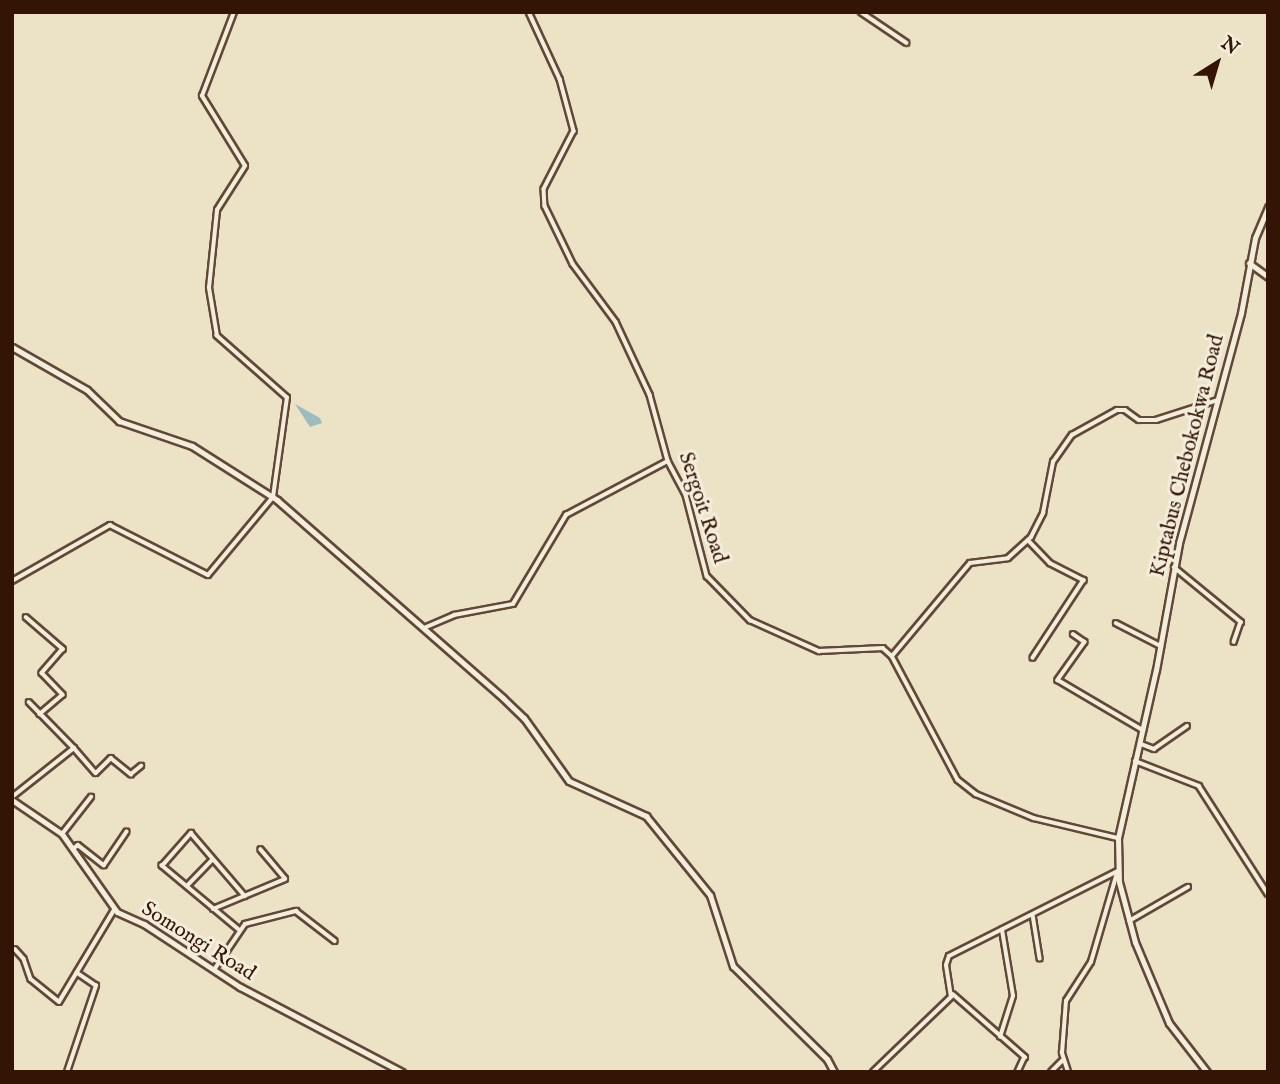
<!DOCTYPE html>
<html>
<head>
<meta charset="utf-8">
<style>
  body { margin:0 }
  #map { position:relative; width:1280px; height:1084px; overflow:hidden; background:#ece3c7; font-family:"IM FELL English",serif }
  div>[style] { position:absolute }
  .water>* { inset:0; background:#9cbcbe }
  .roads { filter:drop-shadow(2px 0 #624836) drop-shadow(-2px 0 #624836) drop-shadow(0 2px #624836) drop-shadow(0 -2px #624836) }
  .street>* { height:3.5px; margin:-1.75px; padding:0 1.75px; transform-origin:1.75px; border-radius:1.75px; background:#f3eddb }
  .secondary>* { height:5px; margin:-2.5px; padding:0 2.5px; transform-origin:2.5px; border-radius:2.5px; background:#f3eddb }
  span { translate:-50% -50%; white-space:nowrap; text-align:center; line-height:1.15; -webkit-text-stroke:6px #f3eddb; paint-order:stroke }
  .street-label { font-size:21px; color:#341405 }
  .frame { position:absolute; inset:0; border:14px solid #341405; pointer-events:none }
  .north { position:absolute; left:1182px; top:28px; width:70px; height:70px; -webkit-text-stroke:5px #f3eddb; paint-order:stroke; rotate:37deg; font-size:19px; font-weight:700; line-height:28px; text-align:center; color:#341405 }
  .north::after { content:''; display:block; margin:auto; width:24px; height:32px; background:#341405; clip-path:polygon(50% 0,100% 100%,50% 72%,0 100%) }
</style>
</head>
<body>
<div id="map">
  <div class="water">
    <i style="clip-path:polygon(295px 404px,320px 418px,322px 423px,310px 427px)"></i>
  </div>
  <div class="roads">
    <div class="street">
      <i style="left:529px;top:12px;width:74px;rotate:65.2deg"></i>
      <i style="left:560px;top:79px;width:54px;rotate:74.9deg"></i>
      <i style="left:574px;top:131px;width:65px;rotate:117.3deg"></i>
      <i style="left:544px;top:189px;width:17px;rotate:87deg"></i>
      <i style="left:545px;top:206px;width:64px;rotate:64.2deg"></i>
      <i style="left:573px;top:264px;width:72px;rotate:53.4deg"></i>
      <i style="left:616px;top:322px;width:81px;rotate:65deg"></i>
      <i style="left:650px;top:395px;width:68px;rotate:74.7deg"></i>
      <i style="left:668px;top:461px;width:38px;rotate:62deg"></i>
      <i style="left:686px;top:495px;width:84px;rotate:75.5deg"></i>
      <i style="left:707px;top:576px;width:62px;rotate:45.7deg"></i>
      <i style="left:750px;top:620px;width:76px;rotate:24.2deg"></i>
      <i style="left:819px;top:651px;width:64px;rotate:-2.7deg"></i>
      <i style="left:883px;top:648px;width:12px;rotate:42deg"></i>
      <i style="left:892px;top:656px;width:140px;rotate:62deg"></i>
      <i style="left:958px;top:780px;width:23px;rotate:38deg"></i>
      <i style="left:976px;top:794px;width:63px;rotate:22.5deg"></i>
      <i style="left:1034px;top:818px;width:86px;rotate:13.4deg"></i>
      <i style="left:861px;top:12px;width:55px;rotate:34deg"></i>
      <i style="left:1028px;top:540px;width:32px;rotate:46deg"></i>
      <i style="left:1050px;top:563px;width:38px;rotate:27deg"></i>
      <i style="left:1084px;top:580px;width:93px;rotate:123.2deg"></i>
      <i style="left:1174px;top:567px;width:87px;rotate:39.4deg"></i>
      <i style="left:1241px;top:622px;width:21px;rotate:109deg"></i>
      <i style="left:12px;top:581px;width:113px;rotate:-29.7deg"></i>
      <i style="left:110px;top:525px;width:110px;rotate:27deg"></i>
      <i style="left:208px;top:575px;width:102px;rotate:-50.2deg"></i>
      <i style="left:273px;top:497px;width:100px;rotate:-82deg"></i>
      <i style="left:287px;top:398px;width:94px;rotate:-138.5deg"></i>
      <i style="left:217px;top:336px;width:49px;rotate:-99.5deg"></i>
      <i style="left:209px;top:288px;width:78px;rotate:-84.1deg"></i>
      <i style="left:217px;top:210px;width:52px;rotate:-57.5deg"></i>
      <i style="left:245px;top:166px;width:82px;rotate:-121.6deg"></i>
      <i style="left:202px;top:96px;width:90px;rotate:-69.1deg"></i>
      <i style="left:26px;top:617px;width:49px;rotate:40.9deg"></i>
      <i style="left:63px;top:649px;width:32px;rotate:131deg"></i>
      <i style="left:42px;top:673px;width:30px;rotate:46deg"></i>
      <i style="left:63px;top:695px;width:30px;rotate:140deg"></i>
      <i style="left:1116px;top:623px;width:51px;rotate:27.1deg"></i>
      <i style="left:424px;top:628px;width:33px;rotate:-23deg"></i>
      <i style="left:454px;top:615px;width:60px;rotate:-10.6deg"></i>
      <i style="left:513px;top:604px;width:104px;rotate:-59.2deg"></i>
      <i style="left:566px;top:515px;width:115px;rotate:-27.9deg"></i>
      <i style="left:1073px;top:634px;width:14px;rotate:34deg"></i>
      <i style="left:1085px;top:642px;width:47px;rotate:125.4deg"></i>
      <i style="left:1058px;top:680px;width:99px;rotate:30.5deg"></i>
      <i style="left:892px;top:656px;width:121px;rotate:-50deg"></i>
      <i style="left:970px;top:563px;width:38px;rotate:-7deg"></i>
      <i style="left:1008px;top:558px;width:31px;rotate:-42deg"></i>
      <i style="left:1031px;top:537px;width:27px;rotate:-63deg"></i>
      <i style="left:1043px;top:513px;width:52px;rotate:-78.9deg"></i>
      <i style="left:1053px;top:462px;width:33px;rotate:-55deg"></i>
      <i style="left:1072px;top:435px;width:51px;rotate:-29.1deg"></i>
      <i style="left:1117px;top:410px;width:8px"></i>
      <i style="left:1125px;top:410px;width:17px;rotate:36deg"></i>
      <i style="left:1139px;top:420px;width:17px"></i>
      <i style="left:1156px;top:420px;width:65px;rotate:-17.9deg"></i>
      <i style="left:29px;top:702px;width:64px;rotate:45.6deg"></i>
      <i style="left:1141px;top:744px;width:14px;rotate:21deg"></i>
      <i style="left:1154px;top:749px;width:40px;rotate:-34.9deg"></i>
      <i style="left:1135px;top:761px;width:69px;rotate:21.3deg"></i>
      <i style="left:1199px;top:786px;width:128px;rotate:57.4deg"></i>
      <i style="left:12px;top:797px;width:79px;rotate:-38.3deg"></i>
      <i style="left:74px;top:748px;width:33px;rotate:49deg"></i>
      <i style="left:96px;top:773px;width:21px;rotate:-45deg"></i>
      <i style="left:111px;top:758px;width:26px;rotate:39deg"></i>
      <i style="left:131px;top:774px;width:13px;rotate:-39deg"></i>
      <i style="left:62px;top:834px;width:47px;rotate:-51.9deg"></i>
      <i style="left:73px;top:849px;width:6px;rotate:-39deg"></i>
      <i style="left:78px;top:845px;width:33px;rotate:38deg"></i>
      <i style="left:104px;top:865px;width:40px;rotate:-56deg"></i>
      <i style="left:187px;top:886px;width:36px;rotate:-46deg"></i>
      <i style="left:213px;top:909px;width:78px;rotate:-22.6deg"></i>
      <i style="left:285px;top:879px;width:38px;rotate:-130deg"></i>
      <i style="left:1033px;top:915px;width:44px;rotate:80.8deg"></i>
      <i style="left:1129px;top:921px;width:68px;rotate:-30deg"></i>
      <i style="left:240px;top:931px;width:102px;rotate:-140.2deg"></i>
      <i style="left:162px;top:866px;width:44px;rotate:-48.7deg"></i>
      <i style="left:191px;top:833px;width:83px;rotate:49.4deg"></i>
      <i style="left:15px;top:949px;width:13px;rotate:48deg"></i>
      <i style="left:24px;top:959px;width:21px;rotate:71deg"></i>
      <i style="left:31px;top:979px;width:36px;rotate:39deg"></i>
      <i style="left:59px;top:1002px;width:107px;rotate:-59.1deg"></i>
      <i style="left:214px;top:970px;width:55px;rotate:-56deg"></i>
      <i style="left:245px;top:924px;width:53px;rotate:-14.3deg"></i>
      <i style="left:296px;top:911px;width:49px;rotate:37.6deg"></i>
      <i style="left:953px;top:994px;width:96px;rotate:41.2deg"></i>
      <i style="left:1025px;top:1057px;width:17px;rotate:115deg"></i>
      <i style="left:1000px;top:1037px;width:43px;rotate:-72.4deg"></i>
      <i style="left:1013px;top:996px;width:67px;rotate:-99.5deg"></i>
      <i style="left:67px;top:1072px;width:91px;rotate:-71.4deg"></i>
      <i style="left:96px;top:986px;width:23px;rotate:-146deg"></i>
      <i style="left:873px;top:1072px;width:108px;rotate:-43.9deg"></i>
      <i style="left:951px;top:997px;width:32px;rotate:-99deg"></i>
      <i style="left:946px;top:965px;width:9px;rotate:-72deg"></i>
      <i style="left:949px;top:956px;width:189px;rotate:-26.7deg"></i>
      <i style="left:1051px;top:1072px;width:16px;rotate:-45deg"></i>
      <i style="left:1068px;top:1072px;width:20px;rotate:-108deg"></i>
      <i style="left:1062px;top:1053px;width:52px;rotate:-85.6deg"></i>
      <i style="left:1066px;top:1001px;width:46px;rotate:-57.3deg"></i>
      <i style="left:1091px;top:962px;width:93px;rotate:-73.7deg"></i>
    </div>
    <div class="secondary">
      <i style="left:1249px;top:263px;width:24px;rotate:36deg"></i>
      <i style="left:12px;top:347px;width:86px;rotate:29.8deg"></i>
      <i style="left:87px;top:390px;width:45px;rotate:44.1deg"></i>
      <i style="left:119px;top:421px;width:77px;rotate:18.9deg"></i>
      <i style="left:192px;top:446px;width:101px;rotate:32.4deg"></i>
      <i style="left:277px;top:500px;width:300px;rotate:41.2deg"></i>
      <i style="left:503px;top:698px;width:29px;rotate:44deg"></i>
      <i style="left:524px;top:718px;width:77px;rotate:54.5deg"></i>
      <i style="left:569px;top:781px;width:85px;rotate:24.4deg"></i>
      <i style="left:646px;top:816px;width:102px;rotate:51deg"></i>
      <i style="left:710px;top:895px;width:75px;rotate:72.1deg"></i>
      <i style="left:733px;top:966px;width:132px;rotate:44.7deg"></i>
      <i style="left:827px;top:1059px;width:15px;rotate:62deg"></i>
      <i style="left:12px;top:800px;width:60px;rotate:34.2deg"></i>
      <i style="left:62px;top:834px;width:95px;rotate:54.8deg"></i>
      <i style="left:117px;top:912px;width:30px;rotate:24deg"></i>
      <i style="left:144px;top:924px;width:115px;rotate:33.3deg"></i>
      <i style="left:240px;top:987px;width:183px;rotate:27.7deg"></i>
      <i style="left:1207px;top:1072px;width:62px;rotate:-127.8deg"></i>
      <i style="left:1169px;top:1023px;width:88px;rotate:-112.8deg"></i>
      <i style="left:1135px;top:942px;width:62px;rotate:-104.9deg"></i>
      <i style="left:1119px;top:882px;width:44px;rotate:-91.3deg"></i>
      <i style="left:1118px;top:838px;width:172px;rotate:-77.3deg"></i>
      <i style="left:1156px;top:670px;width:129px;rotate:-79.7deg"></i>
      <i style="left:1179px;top:543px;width:238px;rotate:-74.9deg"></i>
      <i style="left:1241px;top:313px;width:76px;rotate:-79.4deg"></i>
      <i style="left:1255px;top:238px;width:34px;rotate:-67deg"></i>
    </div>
  </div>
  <div class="street-label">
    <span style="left:1188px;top:456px;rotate:-76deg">Kiptabus Chebokokwa Road</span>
    <span style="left:702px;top:508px;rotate:72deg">Sergoit Road</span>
    <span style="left:198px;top:942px;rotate:32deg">Somongi Road</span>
  </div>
  <div class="frame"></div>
  <div class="north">N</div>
</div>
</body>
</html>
